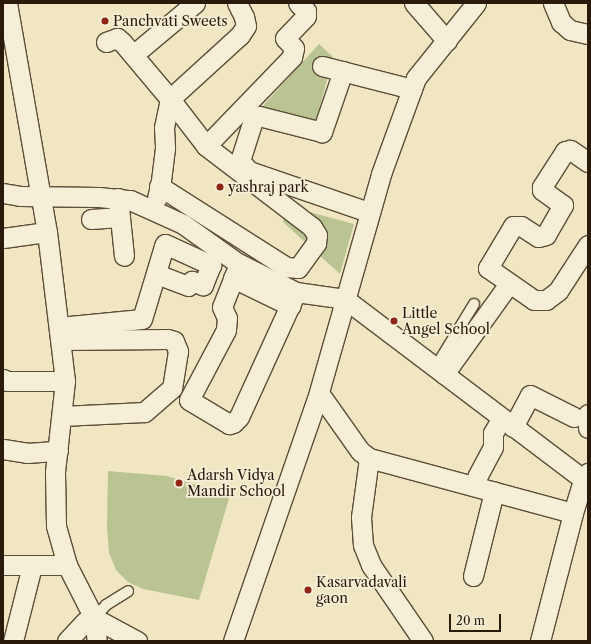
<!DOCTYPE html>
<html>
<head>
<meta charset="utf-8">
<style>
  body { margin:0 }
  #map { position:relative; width:591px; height:644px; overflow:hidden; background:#f0e6c2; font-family:"Libre Caslon Text",serif }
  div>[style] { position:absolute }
  .green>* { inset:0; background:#bac493 }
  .roads { filter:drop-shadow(1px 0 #5c4d38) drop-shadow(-1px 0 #5c4d38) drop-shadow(0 1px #5c4d38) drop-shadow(0 -1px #5c4d38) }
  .service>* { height:10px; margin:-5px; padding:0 5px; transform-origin:5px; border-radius:5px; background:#f5efd7 }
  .minor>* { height:19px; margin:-9.5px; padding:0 9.5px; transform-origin:9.5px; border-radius:9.5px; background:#f5efd7 }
  .dots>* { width:11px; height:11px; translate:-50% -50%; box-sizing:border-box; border:2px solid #f5efd7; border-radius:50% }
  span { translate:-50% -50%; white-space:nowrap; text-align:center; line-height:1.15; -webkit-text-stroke:3.5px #f5efd7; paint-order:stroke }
  .poi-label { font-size:14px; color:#2a1a0a }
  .left { translate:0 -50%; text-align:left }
  .frame { position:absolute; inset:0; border:4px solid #2a1a0a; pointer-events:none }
  .scale { position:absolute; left:449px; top:614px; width:52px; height:18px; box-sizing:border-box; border:2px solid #2a1a0a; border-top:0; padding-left:5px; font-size:12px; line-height:14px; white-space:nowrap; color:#2a1a0a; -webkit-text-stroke:3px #f5efd7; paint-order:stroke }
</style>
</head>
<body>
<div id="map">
  <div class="green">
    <i style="clip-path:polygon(319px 44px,333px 57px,313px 133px,252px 118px)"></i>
    <i style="clip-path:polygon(287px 206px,354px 224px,340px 274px,283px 222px)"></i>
    <i style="clip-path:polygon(108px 471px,167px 476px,230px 495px,199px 600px,143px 589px,128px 582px,116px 570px,109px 553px,107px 528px)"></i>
  </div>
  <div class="roads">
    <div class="service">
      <i style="left:435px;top:368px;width:75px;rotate:-58.6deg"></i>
      <i style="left:94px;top:618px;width:18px;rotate:-47deg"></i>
      <i style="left:106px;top:605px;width:26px;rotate:-32deg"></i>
    </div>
    <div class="minor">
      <i style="left:7px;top:3px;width:232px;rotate:80.1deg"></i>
      <i style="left:47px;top:232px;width:150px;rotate:83.1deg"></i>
      <i style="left:65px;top:381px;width:92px;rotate:96.3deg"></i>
      <i style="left:55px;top:472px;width:54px;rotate:88.9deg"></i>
      <i style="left:56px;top:526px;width:41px;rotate:74.2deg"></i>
      <i style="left:67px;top:565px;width:59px;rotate:63deg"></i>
      <i style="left:94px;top:618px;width:23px;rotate:83deg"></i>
      <i style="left:237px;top:3px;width:16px;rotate:63deg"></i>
      <i style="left:244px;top:17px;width:9px;rotate:77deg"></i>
      <i style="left:246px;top:26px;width:11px;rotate:124deg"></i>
      <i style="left:240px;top:35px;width:95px;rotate:137.6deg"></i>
      <i style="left:170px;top:99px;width:59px;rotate:52.5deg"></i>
      <i style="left:206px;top:146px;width:124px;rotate:-46deg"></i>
      <i style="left:292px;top:57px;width:9px;rotate:-77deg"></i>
      <i style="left:294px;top:48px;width:13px;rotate:-132deg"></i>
      <i style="left:285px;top:38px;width:30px;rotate:-46deg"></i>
      <i style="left:306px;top:16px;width:5px;rotate:-90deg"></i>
      <i style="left:306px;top:11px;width:11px;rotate:-135deg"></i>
      <i style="left:414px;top:3px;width:50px;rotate:49deg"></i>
      <i style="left:553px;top:3px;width:21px;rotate:67deg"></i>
      <i style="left:561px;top:22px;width:12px;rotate:42deg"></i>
      <i style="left:570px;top:30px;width:18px;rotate:13deg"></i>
      <i style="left:106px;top:42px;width:12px;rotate:-20deg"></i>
      <i style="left:117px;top:38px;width:6px;rotate:39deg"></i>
      <i style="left:122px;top:42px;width:75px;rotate:49.9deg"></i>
      <i style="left:170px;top:99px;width:29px;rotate:102deg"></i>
      <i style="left:164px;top:127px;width:21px;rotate:87deg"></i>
      <i style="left:165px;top:148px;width:34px;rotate:97deg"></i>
      <i style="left:161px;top:182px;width:16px;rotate:104deg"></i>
      <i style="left:133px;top:55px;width:81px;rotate:-40deg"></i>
      <i style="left:322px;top:66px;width:93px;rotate:14.3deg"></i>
      <i style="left:343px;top:71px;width:65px;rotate:109deg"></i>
      <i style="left:322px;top:132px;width:65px;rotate:-165.7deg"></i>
      <i style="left:259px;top:116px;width:7px;rotate:146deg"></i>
      <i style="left:253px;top:120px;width:43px;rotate:107.6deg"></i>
      <i style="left:240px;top:161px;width:13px;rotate:48deg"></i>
      <i style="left:249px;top:171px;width:127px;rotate:18.9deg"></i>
      <i style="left:588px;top:162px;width:22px;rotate:-146deg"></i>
      <i style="left:570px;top:150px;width:5px;rotate:169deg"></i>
      <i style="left:565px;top:151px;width:43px;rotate:122.6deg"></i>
      <i style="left:542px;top:187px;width:3px;rotate:90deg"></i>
      <i style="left:542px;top:190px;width:26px;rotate:36deg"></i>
      <i style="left:563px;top:205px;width:34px;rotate:120deg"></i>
      <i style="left:546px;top:235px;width:8px;rotate:166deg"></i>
      <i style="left:538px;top:237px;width:20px;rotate:-147deg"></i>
      <i style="left:521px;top:226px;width:8px;rotate:180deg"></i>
      <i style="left:513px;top:226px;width:49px;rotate:120.8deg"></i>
      <i style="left:488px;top:268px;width:56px;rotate:34.8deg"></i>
      <i style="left:534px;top:300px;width:12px"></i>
      <i style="left:546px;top:300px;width:15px;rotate:-37deg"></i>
      <i style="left:558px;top:291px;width:55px;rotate:-56.9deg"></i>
      <i style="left:159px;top:186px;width:151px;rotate:32.5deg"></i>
      <i style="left:286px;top:267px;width:12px;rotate:5deg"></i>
      <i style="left:298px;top:268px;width:31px;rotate:-54deg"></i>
      <i style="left:316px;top:243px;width:8px;rotate:-83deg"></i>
      <i style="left:317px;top:235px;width:9px;rotate:-122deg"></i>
      <i style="left:312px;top:227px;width:133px;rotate:-142.6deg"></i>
      <i style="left:3px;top:193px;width:17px;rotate:10deg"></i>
      <i style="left:20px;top:196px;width:79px;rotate:0.7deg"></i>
      <i style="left:99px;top:197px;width:31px;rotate:6deg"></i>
      <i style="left:130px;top:200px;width:58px;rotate:24.4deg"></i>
      <i style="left:183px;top:224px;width:65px;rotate:35.6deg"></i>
      <i style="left:236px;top:262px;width:67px;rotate:26.6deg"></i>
      <i style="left:296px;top:292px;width:49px;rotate:8.1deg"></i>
      <i style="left:345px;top:299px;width:305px;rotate:37.1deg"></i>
      <i style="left:118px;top:198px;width:58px;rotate:84.1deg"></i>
      <i style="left:91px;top:219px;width:29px;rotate:-4deg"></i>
      <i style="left:3px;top:238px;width:44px;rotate:-7.8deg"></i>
      <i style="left:239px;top:264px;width:46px;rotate:111.6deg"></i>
      <i style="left:222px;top:307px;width:12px;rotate:66deg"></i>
      <i style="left:227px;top:318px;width:12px;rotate:95deg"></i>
      <i style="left:226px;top:330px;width:79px;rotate:117.9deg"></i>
      <i style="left:189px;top:400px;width:47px;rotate:31deg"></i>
      <i style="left:229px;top:424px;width:4px;rotate:-14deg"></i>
      <i style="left:233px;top:423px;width:8px;rotate:-45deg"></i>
      <i style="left:239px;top:417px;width:137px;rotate:-65.5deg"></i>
      <i style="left:233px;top:278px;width:64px;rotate:25.8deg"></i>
      <i style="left:59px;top:327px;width:83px;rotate:-5.5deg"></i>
      <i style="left:142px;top:319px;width:76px;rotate:-73.2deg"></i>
      <i style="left:164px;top:246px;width:2px;rotate:-63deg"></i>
      <i style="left:165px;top:244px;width:51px;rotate:24.5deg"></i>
      <i style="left:211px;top:265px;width:22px;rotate:112deg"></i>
      <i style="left:203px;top:285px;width:12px;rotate:-160deg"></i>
      <i style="left:192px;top:281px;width:6px;rotate:129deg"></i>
      <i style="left:188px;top:286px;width:34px;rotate:-159deg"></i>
      <i style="left:61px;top:340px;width:106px;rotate:-0.5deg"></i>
      <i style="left:167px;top:339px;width:7px;rotate:16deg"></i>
      <i style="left:174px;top:341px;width:11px;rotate:68deg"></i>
      <i style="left:178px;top:351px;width:37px;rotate:99deg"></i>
      <i style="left:172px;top:388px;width:37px;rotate:139deg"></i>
      <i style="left:144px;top:412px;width:82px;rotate:177.2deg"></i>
      <i style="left:444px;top:374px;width:110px;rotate:-54.3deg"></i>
      <i style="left:3px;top:379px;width:4px;rotate:27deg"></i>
      <i style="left:7px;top:381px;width:58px"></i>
      <i style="left:319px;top:393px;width:71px;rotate:54.7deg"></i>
      <i style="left:360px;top:451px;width:11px;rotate:38deg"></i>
      <i style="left:369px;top:458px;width:211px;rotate:15.1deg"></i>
      <i style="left:588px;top:414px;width:14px;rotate:90deg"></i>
      <i style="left:513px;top:427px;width:36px;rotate:-62deg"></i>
      <i style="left:530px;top:395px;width:49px;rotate:26.6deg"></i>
      <i style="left:3px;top:449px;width:24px;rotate:9deg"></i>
      <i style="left:27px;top:453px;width:31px;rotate:-4deg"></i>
      <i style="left:369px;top:458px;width:60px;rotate:97.7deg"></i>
      <i style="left:361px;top:517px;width:28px;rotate:86deg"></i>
      <i style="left:363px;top:545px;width:22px;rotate:68deg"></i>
      <i style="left:371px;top:565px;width:92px;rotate:55.6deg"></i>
      <i style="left:477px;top:477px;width:34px;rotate:-62deg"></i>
      <i style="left:493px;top:447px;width:14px;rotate:-90deg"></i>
      <i style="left:493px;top:433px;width:17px;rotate:-59deg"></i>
      <i style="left:3px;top:565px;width:64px"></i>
      <i style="left:473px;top:576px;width:87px;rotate:-76deg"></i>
      <i style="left:13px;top:641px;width:77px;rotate:-75.8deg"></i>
      <i style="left:67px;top:641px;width:26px;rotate:-47deg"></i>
      <i style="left:85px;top:622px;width:10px;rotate:-24deg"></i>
      <i style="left:94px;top:618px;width:49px;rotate:28.1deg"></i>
      <i style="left:233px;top:641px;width:256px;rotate:-70.9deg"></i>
      <i style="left:317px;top:399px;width:234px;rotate:-74.1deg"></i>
      <i style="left:381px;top:174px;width:102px;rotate:-70deg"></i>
      <i style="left:416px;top:78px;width:96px;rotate:-51.3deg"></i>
      <i style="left:540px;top:641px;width:132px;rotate:-75.5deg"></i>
      <i style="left:573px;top:513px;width:34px;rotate:-73deg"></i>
      <i style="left:583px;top:480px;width:9px;rotate:-54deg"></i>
    </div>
  </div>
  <div class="dots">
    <i style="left:105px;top:21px;background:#8f2418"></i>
    <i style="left:220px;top:187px;background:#8f2418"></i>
    <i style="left:394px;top:321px;background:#8f2418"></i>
    <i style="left:179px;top:483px;background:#8f2418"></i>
    <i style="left:308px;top:590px;background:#8f2418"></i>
  </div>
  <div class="poi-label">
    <span class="left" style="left:113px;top:21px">Panchvati Sweets</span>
    <span class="left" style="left:228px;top:187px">yashraj park</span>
    <span class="left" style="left:402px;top:321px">Little<br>Angel School</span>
    <span class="left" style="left:187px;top:483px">Adarsh Vidya<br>Mandir School</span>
    <span class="left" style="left:316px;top:590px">Kasarvadavali<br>gaon</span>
  </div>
  <div class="frame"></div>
  <div class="scale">20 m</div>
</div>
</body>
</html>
